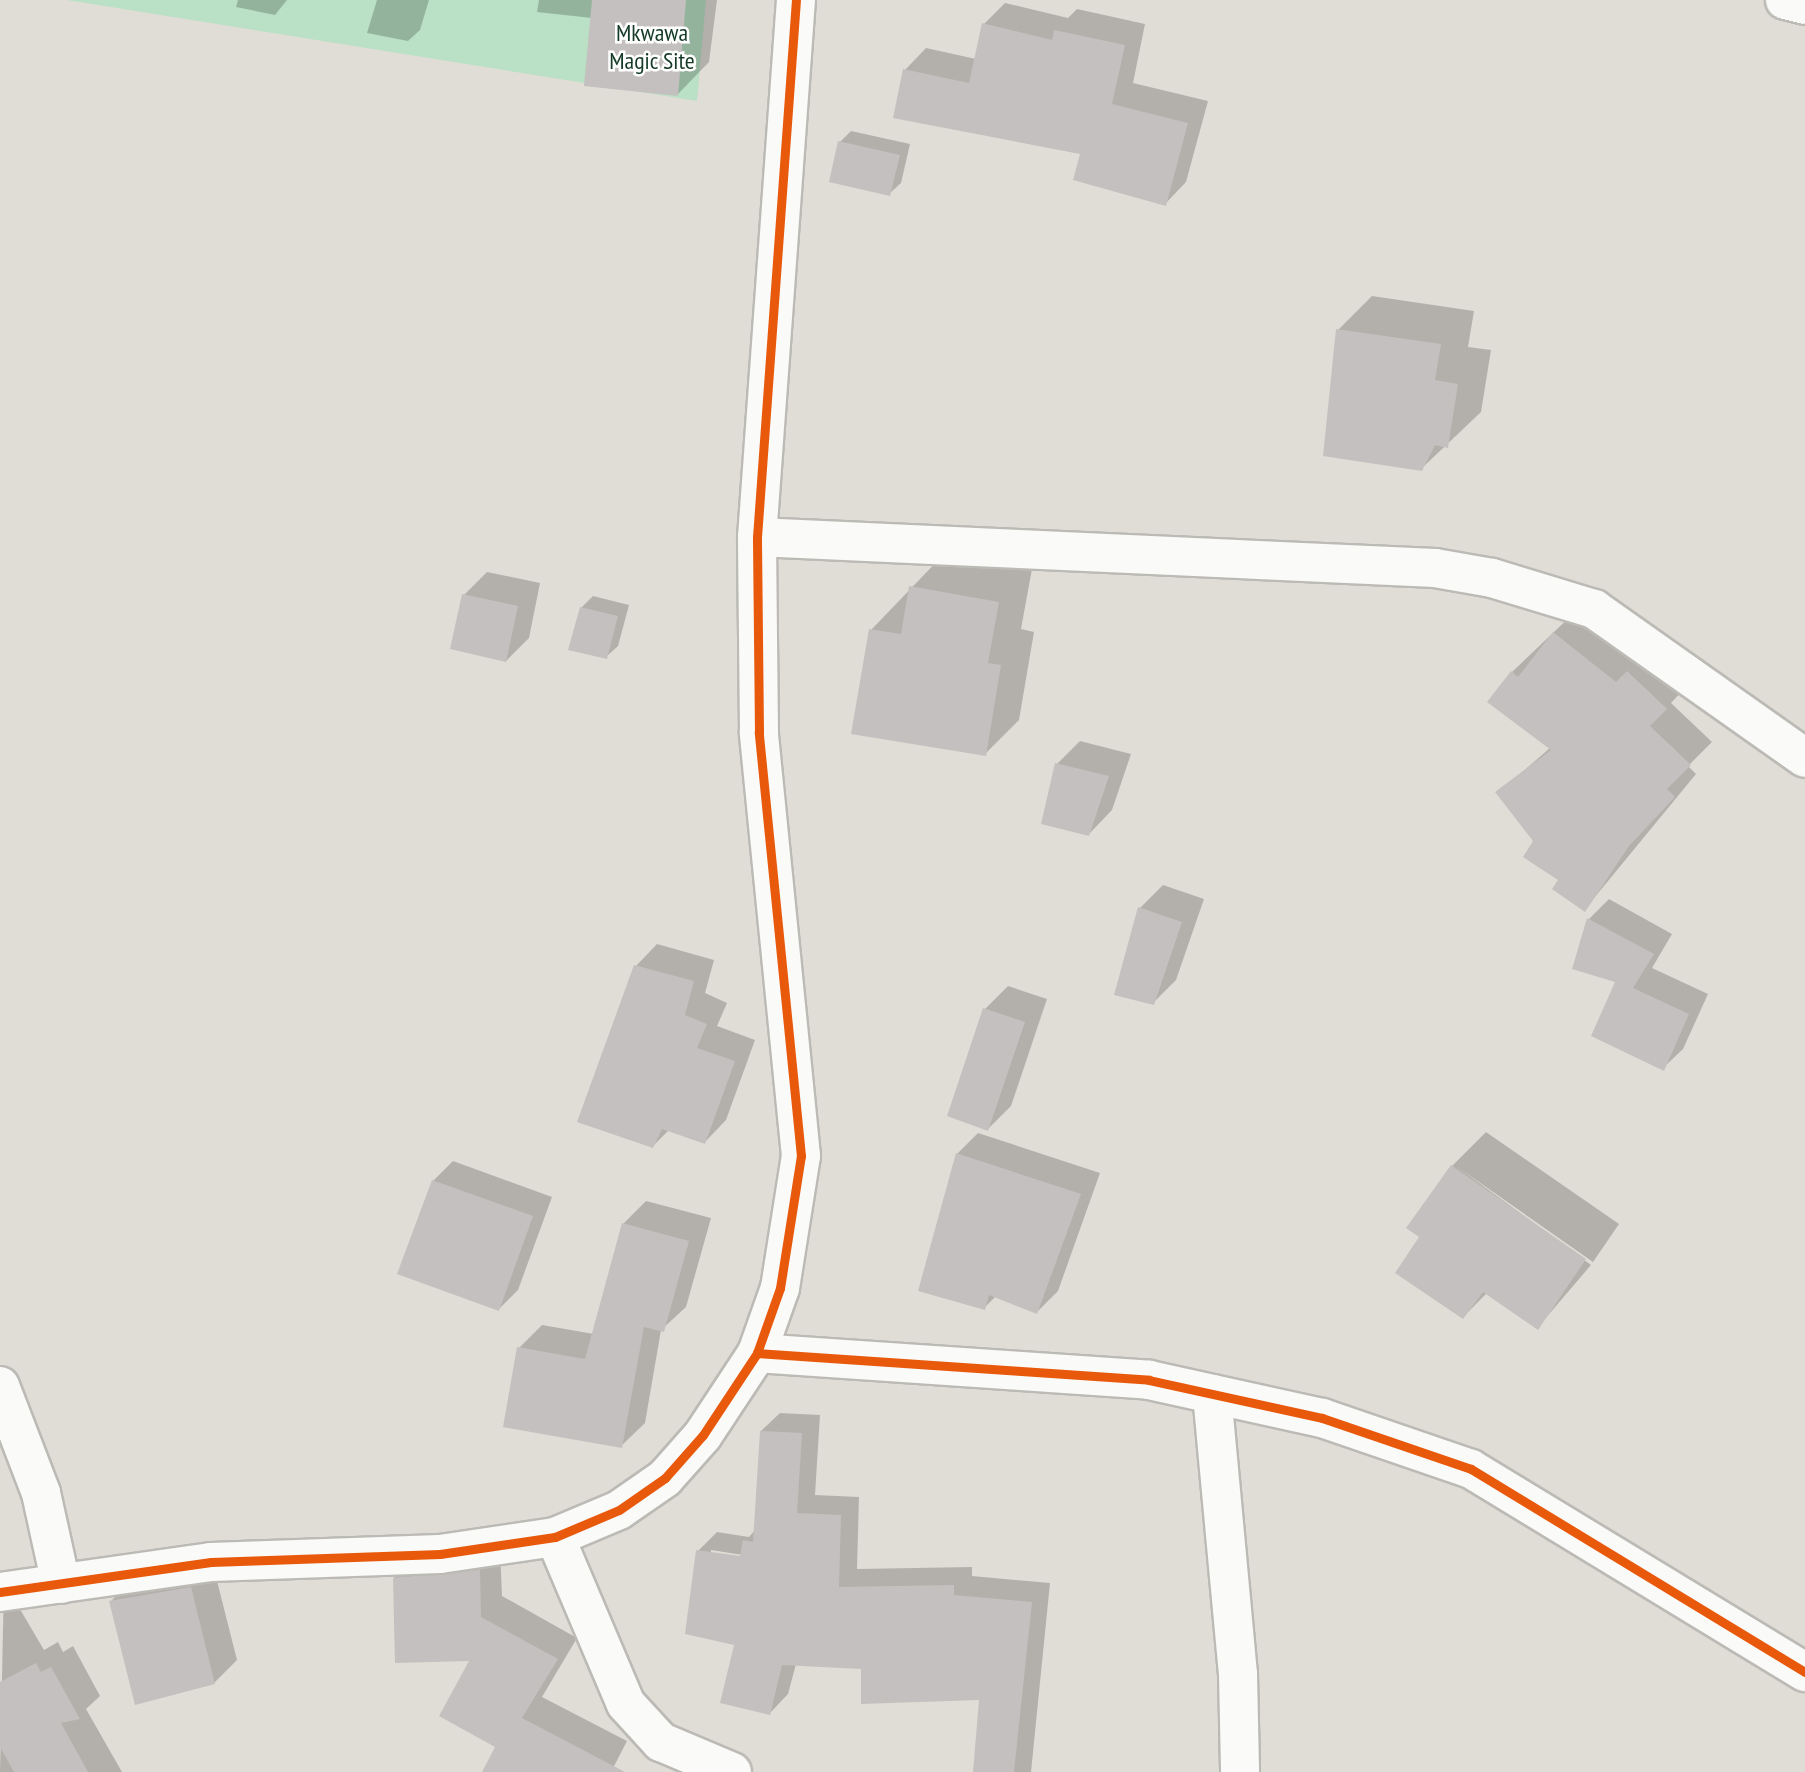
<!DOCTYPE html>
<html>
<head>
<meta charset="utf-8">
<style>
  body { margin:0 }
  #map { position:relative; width:1805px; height:1772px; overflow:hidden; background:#e0ddd6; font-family:"PT Sans Narrow",sans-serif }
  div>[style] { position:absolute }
  .green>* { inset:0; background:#bae0c5 }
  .shadow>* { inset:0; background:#0003 }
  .building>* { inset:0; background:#c3c0bf }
  .roads { filter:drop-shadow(2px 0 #bcbab5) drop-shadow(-2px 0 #bcbab5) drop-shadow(0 2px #bcbab5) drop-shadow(0 -2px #bcbab5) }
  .street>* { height:38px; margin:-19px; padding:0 19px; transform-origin:19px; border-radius:19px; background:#fafaf9 }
  .cycleway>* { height:9px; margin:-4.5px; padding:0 4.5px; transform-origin:4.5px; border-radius:4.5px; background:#e8590c }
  span { translate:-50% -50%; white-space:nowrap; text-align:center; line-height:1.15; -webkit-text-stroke:5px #fff; paint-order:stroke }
  .park-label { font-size:24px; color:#153b27 }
</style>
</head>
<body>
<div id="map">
  <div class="green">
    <i style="clip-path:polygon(67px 0,706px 0,697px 101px)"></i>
  </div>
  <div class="shadow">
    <i style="clip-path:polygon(238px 0,287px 0,275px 15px,236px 7px)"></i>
    <i style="clip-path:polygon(377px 0,429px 0,420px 30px,408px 41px,367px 33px)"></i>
    <i style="clip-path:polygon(539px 0,717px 0,709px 62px,678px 94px,592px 18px,537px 12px)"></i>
    <i style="clip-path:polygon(1005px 3px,1068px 18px,1077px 9px,1145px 24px,1133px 83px,1208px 101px,1186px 182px,1165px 204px,1082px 152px,905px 70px,926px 48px,976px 59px,984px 24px)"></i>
    <i style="clip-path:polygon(851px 131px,910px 144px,901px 183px,889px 194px,840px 142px)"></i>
    <i style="clip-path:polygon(1372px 296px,1474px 311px,1468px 347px,1491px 350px,1481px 412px,1421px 469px,1338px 330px)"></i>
    <i style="clip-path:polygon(945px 553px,1032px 569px,1021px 629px,1034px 632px,1019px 720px,985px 754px,871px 630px)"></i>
    <i style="clip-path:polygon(487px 572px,540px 583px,529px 638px,506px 661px,464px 595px)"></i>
    <i style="clip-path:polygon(593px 596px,629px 605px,618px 646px,606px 657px,581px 608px)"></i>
    <i style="clip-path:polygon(1576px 611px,1687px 686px,1671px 703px,1712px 742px,1688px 766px,1696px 774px,1585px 909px,1498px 793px,1550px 748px,1512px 672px)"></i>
    <i style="clip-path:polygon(1080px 741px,1131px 754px,1112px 810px,1089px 834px,1057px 764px)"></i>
    <i style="clip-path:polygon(1163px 885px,1204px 899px,1176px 980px,1153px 1003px,1116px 994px,1140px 908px)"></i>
    <i style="clip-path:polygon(1609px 899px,1672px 934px,1652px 968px,1708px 994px,1683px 1049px,1663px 1068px,1618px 981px,1574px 968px,1589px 919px)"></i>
    <i style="clip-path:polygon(657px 944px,714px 960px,705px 993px,727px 1003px,717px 1026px,755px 1040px,726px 1120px,705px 1142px,669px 1130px,653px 1146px,636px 966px)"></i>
    <i style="clip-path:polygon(1008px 986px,1047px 999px,1011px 1106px,988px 1129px,985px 1009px)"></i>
    <i style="clip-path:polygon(1486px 1132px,1619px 1224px,1593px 1262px,1456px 1166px,1591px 1265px,1538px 1327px,1487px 1293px,1463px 1317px,1421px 1237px,1452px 1166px)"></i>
    <i style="clip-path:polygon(978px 1133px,1100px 1173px,1058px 1291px,1037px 1312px,996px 1296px,984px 1308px,957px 1154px)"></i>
    <i style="clip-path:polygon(453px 1161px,552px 1197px,518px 1290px,499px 1309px,433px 1181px)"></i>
    <i style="clip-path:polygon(646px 1201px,711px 1218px,686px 1307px,661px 1330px,645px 1423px,621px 1446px,519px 1348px,542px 1325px,594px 1334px,623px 1224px)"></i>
    <i style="clip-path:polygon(evenodd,780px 1413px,820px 1415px,815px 1495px,859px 1497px,857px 1569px,972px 1567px,972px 1576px,1050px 1583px,1031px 1772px,975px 1772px,981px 1698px,862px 1667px,796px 1664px,788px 1694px,770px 1713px,698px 1551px,717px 1532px,749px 1537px,755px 1530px,761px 1431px,780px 1413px,711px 1550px,749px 1556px,748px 1559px,711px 1554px,711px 1550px)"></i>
    <i style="clip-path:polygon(500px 1550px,502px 1596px,577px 1638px,542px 1697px,627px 1741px,611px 1772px,484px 1772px,498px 1747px,472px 1659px,394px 1578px,415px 1557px)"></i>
    <i style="clip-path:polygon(213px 1565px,237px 1660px,214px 1683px,111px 1601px,134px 1578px)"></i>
    <i style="clip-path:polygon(4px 1582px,44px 1650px,58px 1642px,63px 1652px,73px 1646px,100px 1696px,86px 1709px,122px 1772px,0 1772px)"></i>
  </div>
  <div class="building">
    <i style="clip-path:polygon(592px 0,686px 0,678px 96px,584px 86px)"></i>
    <i style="clip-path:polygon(982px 23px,1052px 40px,1054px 30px,1125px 45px,1112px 104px,1188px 123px,1166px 206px,1073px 180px,1080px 154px,893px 118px,903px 69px,969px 83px)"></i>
    <i style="clip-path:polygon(838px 141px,900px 155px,890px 196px,829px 182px)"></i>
    <i style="clip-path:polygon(1336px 329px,1441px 344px,1435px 380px,1458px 384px,1448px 448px,1435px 445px,1422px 471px,1323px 456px)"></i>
    <i style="clip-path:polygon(909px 586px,999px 602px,988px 663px,1001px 665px,986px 756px,851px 734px,869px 629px,901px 634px)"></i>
    <i style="clip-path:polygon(462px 594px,518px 606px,506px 662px,450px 649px)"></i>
    <i style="clip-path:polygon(580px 607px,618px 616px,607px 659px,568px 650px)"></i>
    <i style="clip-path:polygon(1553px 632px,1616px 682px,1627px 671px,1667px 709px,1650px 726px,1691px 765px,1667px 789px,1675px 797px,1629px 846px,1585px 912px,1552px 889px,1558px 880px,1523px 857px,1533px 841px,1495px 792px,1551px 750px,1487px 702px,1511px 671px,1518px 677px)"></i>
    <i style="clip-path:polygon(1055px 763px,1109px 776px,1089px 836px,1041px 824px)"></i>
    <i style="clip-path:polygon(1138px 907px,1182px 922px,1154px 1005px,1114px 995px)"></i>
    <i style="clip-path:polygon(1587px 918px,1654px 954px,1633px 988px,1689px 1014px,1664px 1071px,1591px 1036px,1615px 982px,1572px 969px)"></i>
    <i style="clip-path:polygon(634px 965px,694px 981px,685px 1015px,707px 1024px,697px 1048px,735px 1061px,705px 1144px,662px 1129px,653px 1148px,577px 1122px)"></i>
    <i style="clip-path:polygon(983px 1008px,1025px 1022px,988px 1131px,947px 1116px)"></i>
    <i style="clip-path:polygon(956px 1153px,1081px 1194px,1037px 1314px,989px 1295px,985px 1310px,918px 1291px)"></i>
    <i style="clip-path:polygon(1451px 1165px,1586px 1259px,1538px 1330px,1483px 1292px,1463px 1319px,1395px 1273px,1419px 1237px,1406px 1228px)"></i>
    <i style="clip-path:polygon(432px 1180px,533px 1216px,499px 1311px,397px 1274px)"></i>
    <i style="clip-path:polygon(622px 1223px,689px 1241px,664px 1332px,644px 1327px,622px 1448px,503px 1427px,517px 1347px,585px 1359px)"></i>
    <i style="clip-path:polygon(760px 1431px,802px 1433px,797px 1513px,841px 1515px,839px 1587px,954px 1585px,954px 1595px,1032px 1602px,1014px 1772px,973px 1772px,979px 1700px,861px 1704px,861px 1669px,782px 1665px,770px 1715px,720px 1703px,734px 1645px,685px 1634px,696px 1550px,740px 1556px,743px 1540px,753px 1542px)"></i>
    <i style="clip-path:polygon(480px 1570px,481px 1617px,558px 1659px,522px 1718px,625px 1772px,482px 1772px,495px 1747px,439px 1716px,469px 1661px,395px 1663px,393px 1578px)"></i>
    <i style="clip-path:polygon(191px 1587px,215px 1684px,135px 1705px,109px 1601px)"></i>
    <i style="clip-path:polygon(36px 1663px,41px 1672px,51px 1667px,80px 1719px,61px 1723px,88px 1772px,14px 1772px,0 1747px,0 1682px)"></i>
  </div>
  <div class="roads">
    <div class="street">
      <i style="left:1785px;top:0;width:21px;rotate:14deg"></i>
      <i style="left:757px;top:537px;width:679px;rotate:2.62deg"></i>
      <i style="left:1435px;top:568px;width:58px;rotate:10deg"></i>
      <i style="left:1492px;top:578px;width:107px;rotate:16.9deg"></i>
      <i style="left:1594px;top:609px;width:258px;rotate:35.2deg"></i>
      <i style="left:757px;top:1353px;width:393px;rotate:3.9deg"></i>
      <i style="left:1149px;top:1380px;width:177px;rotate:12.4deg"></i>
      <i style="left:1322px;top:1418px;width:157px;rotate:18.9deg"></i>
      <i style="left:1471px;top:1469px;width:391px;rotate:31.3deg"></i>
      <i style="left:0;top:1386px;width:115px;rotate:69deg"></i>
      <i style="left:41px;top:1493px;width:93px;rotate:77.6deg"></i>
      <i style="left:1212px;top:1394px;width:281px;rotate:84.7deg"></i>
      <i style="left:1238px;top:1674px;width:98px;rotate:88.8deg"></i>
      <i style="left:555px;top:1537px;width:181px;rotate:67deg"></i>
      <i style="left:626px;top:1704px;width:52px;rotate:47.4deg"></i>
      <i style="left:661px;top:1742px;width:77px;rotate:22.9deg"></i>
      <i style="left:0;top:1592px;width:213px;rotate:-8.1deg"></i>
      <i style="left:211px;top:1562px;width:229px;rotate:-2deg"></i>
      <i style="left:440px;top:1554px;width:116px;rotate:-8.4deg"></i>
      <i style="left:555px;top:1537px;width:69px;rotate:-22.9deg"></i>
      <i style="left:619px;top:1510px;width:56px;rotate:-34.8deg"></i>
      <i style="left:665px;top:1478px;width:57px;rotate:-48.5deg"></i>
      <i style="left:703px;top:1435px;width:98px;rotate:-56.6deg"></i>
      <i style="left:757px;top:1353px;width:69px;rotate:-70.5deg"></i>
      <i style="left:780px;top:1288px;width:134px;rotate:-81deg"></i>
      <i style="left:801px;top:1156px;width:426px;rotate:-95.7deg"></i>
      <i style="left:759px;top:732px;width:195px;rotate:-90.6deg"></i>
      <i style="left:757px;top:537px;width:538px;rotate:-85.85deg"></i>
    </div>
  </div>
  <div class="cycleway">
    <i style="left:757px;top:1353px;width:393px;rotate:3.9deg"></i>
    <i style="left:1149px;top:1380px;width:177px;rotate:12.4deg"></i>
    <i style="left:1322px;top:1418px;width:157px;rotate:18.9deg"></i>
    <i style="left:1471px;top:1469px;width:391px;rotate:31.3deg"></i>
    <i style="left:0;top:1592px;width:213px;rotate:-8.1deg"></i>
    <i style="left:211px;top:1562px;width:229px;rotate:-2deg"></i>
    <i style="left:440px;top:1554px;width:116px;rotate:-8.4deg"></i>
    <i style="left:555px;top:1537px;width:69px;rotate:-22.9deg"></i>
    <i style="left:619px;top:1510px;width:56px;rotate:-34.8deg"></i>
    <i style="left:665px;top:1478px;width:57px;rotate:-48.5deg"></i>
    <i style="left:703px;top:1435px;width:98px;rotate:-56.6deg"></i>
    <i style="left:757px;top:1353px;width:69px;rotate:-70.5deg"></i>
    <i style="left:780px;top:1288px;width:134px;rotate:-81deg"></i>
    <i style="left:801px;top:1156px;width:426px;rotate:-95.7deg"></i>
    <i style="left:759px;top:732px;width:195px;rotate:-90.6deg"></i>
    <i style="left:757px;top:537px;width:538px;rotate:-85.85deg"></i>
  </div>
  <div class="park-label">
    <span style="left:652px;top:47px">Mkwawa<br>Magic Site</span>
  </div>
</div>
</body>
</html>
